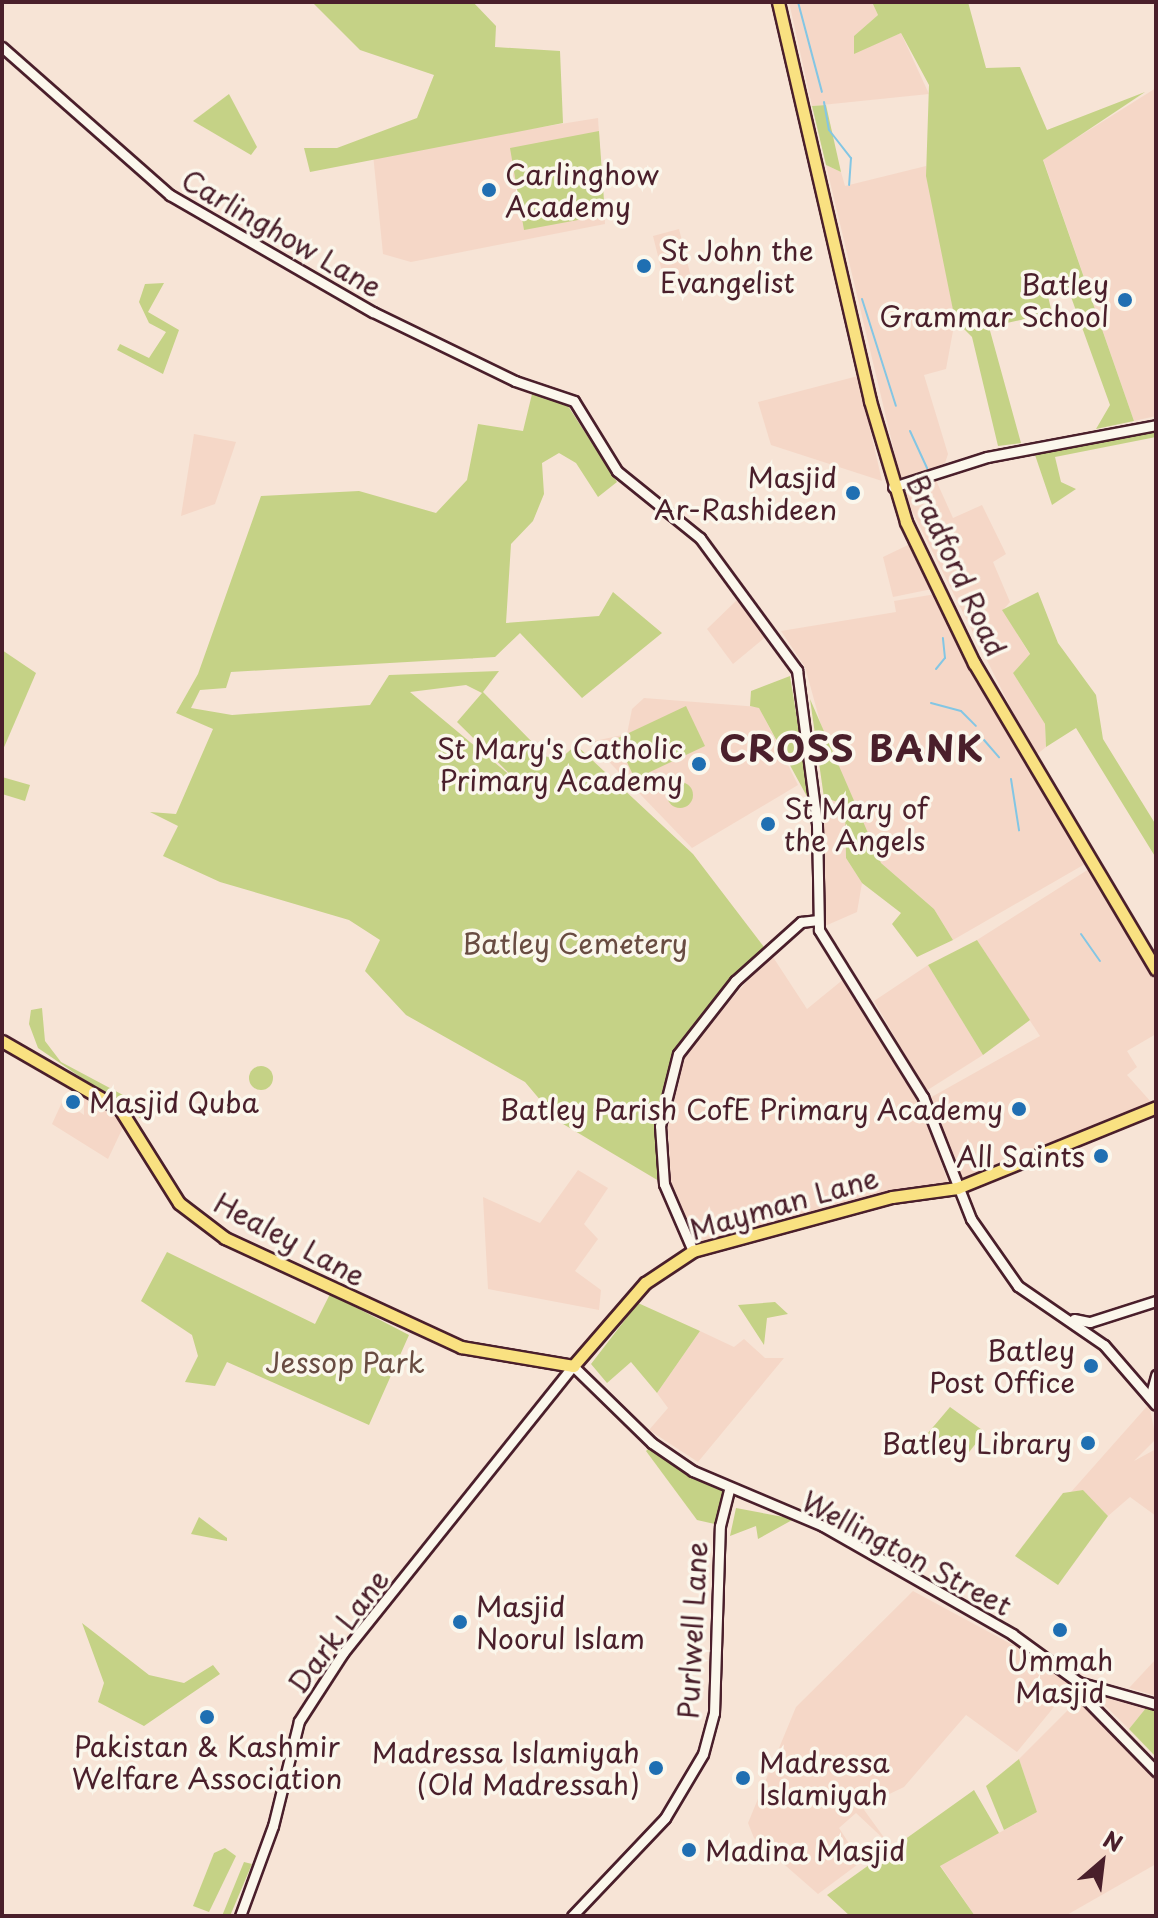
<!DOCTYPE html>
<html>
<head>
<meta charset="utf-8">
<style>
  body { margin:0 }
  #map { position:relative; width:1158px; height:1918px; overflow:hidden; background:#f7e4d6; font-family:"Playpen Sans",sans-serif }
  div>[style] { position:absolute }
  .built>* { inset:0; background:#f5d7c7 }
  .green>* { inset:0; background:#c5d286 }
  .round { border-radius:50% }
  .stream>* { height:2px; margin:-1px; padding:0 1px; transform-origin:1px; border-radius:1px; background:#83c6e4 }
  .roads { filter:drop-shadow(2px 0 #4a1f2b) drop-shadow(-2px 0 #4a1f2b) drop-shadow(0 2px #4a1f2b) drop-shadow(0 -2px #4a1f2b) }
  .minor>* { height:9px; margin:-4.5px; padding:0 4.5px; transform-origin:4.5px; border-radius:4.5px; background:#fbf7ec }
  .major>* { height:11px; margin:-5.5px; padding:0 5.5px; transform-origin:5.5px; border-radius:5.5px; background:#f9e181 }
  .dots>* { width:22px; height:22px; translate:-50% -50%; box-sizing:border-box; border:4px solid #fbf7ec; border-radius:50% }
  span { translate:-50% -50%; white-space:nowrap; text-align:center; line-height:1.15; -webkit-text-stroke:7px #fbf7ec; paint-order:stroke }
  .poi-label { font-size:28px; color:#4a1f2b }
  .left { translate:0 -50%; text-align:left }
  .right { translate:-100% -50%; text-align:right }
  .street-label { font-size:28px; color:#4a1f2b }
  .park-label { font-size:28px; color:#694c42 }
  .district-label { font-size:36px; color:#4a1f2b; font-weight:700; letter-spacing:2px }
  .frame { position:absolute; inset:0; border:4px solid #4a1f2b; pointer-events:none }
  .north { position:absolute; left:1062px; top:1822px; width:80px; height:80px; -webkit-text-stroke:6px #fbf7ec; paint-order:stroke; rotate:28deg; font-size:22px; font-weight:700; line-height:32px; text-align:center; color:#4a1f2b }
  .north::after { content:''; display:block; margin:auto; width:28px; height:36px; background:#4a1f2b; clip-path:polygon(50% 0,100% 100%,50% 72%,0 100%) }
</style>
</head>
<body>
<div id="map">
  <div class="built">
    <i style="clip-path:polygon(789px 2px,872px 2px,878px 15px,854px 36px,854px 53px,901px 33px,929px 94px,812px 106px)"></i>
    <i style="clip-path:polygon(1156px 88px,1156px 416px,1134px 421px,1043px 159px)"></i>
    <i style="clip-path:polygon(598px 118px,605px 224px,411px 262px,383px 254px,373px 154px)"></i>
    <i style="clip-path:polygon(826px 165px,841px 172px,845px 186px,926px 166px,955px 320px,946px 369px,924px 375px,948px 454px,945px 463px,901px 480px)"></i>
    <i style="clip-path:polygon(679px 229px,692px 281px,666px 288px,653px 236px)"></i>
    <i style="clip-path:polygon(858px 376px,882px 481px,771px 445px,758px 402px)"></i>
    <i style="clip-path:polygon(194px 434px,236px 442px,215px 504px,181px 516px)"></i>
    <i style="clip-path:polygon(935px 478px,953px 518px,982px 505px,1006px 554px,993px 562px,1010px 602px,1003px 610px,1030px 655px,1013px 673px,1045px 724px,1046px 747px,1035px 756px,903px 493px)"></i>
    <i style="clip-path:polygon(908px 545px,932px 589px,893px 597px,883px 557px)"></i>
    <i style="clip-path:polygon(936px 594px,1085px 864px,953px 940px,934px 909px,881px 863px,826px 743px,805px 667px,781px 631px,896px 612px,894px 601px)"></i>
    <i style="clip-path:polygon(740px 597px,769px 634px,733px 664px,707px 629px)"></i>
    <i style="clip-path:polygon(644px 698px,759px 707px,798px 785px,692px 848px,590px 742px,627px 734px,632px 709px)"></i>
    <i style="clip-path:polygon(820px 797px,845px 804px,846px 858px,862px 883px,857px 912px,825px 926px)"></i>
    <i style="clip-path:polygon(1089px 869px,1156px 982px,1156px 1034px,1127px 1051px,1137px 1067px,1127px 1075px,1151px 1102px,962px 1178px,928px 1099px,1040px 1036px,977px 940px)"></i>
    <i style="clip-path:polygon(771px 954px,807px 1009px,845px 978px,920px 1102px,948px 1182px,697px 1242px,671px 1185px,668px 1127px,685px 1052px)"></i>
    <i style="clip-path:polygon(928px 965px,983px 1055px,926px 1091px,874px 1001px)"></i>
    <i style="clip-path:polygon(84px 1095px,126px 1121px,108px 1159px,52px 1124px,63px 1100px,84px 1115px)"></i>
    <i style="clip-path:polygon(578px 1170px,608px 1188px,584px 1224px,598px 1239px,575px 1271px,601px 1290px,599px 1310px,488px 1289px,483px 1197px,540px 1223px)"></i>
    <i style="clip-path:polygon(700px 1331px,734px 1347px,744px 1339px,765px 1358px,784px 1358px,698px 1462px,649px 1430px,668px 1408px,657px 1393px)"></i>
    <i style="clip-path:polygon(1149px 1404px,1156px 1439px,1134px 1461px,1156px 1449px,1156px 1516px,1130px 1497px,1108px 1516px,1083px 1490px,1071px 1492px)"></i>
    <i style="clip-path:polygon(913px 1591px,1039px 1659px,1072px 1685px,1017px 1752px,966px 1715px,904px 1787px,862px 1807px,888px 1843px,856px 1813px,839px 1828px,861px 1862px,818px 1894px,754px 1838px,748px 1823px,796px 1707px)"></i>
    <i style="clip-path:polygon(1156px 1659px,1156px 1696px,1129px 1688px)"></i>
    <i style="clip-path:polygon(1088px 1689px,1146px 1708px,1129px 1729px)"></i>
    <i style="clip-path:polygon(1080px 1698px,1156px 1775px,1156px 1864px,1065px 1916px,975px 1916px,940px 1865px,1037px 1812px,1019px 1759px)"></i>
  </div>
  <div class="green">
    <i style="clip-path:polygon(312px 2px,473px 2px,496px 26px,495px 47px,560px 51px,563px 123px,310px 172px,304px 148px,337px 148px,417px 118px,434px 75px,360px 50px)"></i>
    <i style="clip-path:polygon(872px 2px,968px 2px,986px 68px,1020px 67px,1047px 130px,1145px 92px,1043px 160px,1134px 421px,1096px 429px,1110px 405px,1066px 283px,1046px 288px,1052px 313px,989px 327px,1021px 443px,998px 446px,972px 337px,955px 320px,926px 176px,929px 85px,901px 33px,854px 54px,854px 36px,878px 15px)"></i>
    <i style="clip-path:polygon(229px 94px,257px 147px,251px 155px,193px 121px)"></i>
    <i style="clip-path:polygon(826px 105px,841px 172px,826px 165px,812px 106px)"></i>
    <i style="clip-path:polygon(599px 131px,605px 215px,524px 230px,510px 148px)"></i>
    <i style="clip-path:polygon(164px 283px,148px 312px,179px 330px,163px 374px,117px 350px,120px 344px,149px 358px,166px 332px,149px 323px,139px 302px,145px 284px)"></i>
    <i style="clip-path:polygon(evenodd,532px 394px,568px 406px,617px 482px,598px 497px,576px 463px,559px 453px,542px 463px,544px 494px,533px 521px,511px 544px,506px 623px,599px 616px,613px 592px,662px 633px,582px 698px,520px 633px,495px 657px,231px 672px,226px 688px,200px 690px,191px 708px,232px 715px,370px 705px,389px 675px,499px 671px,483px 692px,537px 747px,532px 754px,560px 759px,576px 745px,693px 854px,767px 951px,705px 1011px,678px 1054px,660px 1126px,664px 1184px,558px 1121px,525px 1082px,406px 1015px,365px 971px,380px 940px,349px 920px,220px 882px,163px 856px,178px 826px,150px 812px,176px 814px,213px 729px,176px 713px,198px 674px,261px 496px,359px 491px,436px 513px,467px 480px,478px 424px,523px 431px,532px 394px,466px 685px,482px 693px,457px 722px,518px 782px,410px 692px,466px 685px)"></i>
    <i style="clip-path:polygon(1156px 429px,1156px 437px,1055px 457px,1061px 482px,1076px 489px,1052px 505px,1035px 455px)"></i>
    <i style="clip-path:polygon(1038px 592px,1058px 643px,1096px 695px,1103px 739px,1156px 825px,1156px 858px,1076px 728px,1046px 747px,1045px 724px,1013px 673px,1030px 654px,1002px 610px)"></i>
    <i style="clip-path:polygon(2px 650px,36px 673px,2px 752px)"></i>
    <i style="clip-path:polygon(790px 676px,811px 804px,759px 708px,750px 706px,751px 691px)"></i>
    <i style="clip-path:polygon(810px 699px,881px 863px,934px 909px,953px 940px,917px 957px,892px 924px,901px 913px,862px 883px,846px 858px,845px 804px,824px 798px)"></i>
    <i style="clip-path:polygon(686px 706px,705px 746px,635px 779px,616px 739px)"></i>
    <i style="clip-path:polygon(2px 777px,30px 785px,25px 801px,2px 794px)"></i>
    <i class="round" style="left:667px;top:782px;width:26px;height:26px"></i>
    <i style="clip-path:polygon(977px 940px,1030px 1020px,983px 1055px,928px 965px)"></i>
    <i style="clip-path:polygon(42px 1008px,45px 1041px,61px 1062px,153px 1111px,143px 1120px,38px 1048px,29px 1024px,31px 1010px)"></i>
    <i class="round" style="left:249px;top:1066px;width:24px;height:24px"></i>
    <i style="clip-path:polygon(167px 1252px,315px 1324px,330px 1294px,409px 1335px,369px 1425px,227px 1362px,215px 1386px,185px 1382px,198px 1356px,192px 1335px,141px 1301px)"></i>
    <i style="clip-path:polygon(775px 1302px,788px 1314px,767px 1318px,764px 1345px,738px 1305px)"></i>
    <i style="clip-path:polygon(638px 1303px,700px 1331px,657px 1393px,631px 1362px,607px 1383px,591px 1364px)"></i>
    <i style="clip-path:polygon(950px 1407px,985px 1432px,962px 1461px,928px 1433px)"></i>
    <i style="clip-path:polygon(652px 1445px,726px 1492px,719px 1525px,697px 1520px,646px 1451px)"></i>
    <i style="clip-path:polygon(1083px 1490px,1108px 1516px,1058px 1585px,1015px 1556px,1063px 1493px)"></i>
    <i style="clip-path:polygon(736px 1508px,794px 1519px,758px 1539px,756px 1526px,730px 1536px)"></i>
    <i style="clip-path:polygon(199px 1517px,227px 1538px,227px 1541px,191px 1534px)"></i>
    <i style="clip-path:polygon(82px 1623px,149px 1675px,184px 1683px,213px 1665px,220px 1674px,144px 1726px,98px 1702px,104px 1683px)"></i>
    <i style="clip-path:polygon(1146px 1708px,1156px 1712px,1156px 1757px,1129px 1729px)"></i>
    <i style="clip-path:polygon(1019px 1759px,1037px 1812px,1004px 1830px,986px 1786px)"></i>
    <i style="clip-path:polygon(974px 1790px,999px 1833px,940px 1866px,975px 1916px,850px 1916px,827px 1895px)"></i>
    <i style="clip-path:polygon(225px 1848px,236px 1856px,209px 1912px,193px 1906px,214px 1853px)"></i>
    <i style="clip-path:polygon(244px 1862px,252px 1864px,230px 1916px,222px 1916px)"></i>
  </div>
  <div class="stream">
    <i style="left:798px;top:2px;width:93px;rotate:75.1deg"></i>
    <i style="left:824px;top:102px;width:28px;rotate:80deg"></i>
    <i style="left:829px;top:130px;width:36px;rotate:52deg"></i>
    <i style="left:851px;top:158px;width:27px;rotate:94deg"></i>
    <i style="left:862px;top:299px;width:112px;rotate:72.4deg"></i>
    <i style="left:910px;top:431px;width:41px;rotate:65.3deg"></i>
    <i style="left:936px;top:669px;width:14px;rotate:-51deg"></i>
    <i style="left:945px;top:658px;width:20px;rotate:-96deg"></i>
    <i style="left:931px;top:703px;width:31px;rotate:15deg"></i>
    <i style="left:961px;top:711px;width:21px;rotate:45deg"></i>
    <i style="left:984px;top:740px;width:23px;rotate:49deg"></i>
    <i style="left:1011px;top:779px;width:52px;rotate:81.1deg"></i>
    <i style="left:1081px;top:934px;width:33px;rotate:55deg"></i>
  </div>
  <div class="roads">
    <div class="minor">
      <i style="left:2px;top:47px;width:224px;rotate:41.4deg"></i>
      <i style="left:170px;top:195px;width:234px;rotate:30deg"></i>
      <i style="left:373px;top:312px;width:158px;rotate:25.9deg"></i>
      <i style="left:515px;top:381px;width:62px;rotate:18.7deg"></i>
      <i style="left:574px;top:401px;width:82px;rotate:58.4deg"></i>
      <i style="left:617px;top:471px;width:107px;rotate:38.9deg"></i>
      <i style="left:700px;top:538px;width:164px;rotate:53.7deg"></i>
      <i style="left:797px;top:670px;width:156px;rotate:82.6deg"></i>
      <i style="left:817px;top:825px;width:105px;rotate:88.9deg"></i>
      <i style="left:819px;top:930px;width:197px;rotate:58.1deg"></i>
      <i style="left:923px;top:1097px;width:131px;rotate:68.5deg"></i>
      <i style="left:971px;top:1219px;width:82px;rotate:55deg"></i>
      <i style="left:1018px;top:1286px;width:104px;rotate:34.5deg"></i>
      <i style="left:1104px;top:1345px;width:79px;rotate:49.1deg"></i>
      <i style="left:893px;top:487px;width:99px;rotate:-17.7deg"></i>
      <i style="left:987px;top:457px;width:172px;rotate:-10.7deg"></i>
      <i style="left:693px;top:1251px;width:73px;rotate:-113.4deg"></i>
      <i style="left:664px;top:1184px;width:58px;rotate:-93.9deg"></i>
      <i style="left:660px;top:1126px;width:74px;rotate:-76deg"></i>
      <i style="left:678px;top:1054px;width:93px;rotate:-52deg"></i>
      <i style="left:735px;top:981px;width:89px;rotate:-41.8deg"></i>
      <i style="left:801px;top:922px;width:17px;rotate:-7deg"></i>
      <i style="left:1074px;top:1319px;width:16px;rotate:11deg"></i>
      <i style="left:1090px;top:1322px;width:69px;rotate:-17.7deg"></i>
      <i style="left:1150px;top:1398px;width:24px;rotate:-75deg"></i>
      <i style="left:1076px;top:1689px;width:115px;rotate:45.7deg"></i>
      <i style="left:240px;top:1916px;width:96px;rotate:-69.9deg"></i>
      <i style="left:273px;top:1826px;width:108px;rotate:-76.1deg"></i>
      <i style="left:299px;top:1721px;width:81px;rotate:-57.1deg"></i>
      <i style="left:343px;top:1653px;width:368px;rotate:-51.3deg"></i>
      <i style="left:573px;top:1366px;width:110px;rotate:44.3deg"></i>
      <i style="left:652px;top:1443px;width:50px;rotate:34.3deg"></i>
      <i style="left:693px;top:1471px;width:141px;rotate:22.9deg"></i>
      <i style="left:823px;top:1526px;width:218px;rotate:29.7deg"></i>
      <i style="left:1012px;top:1634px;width:82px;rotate:36deg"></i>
      <i style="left:1078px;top:1682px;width:81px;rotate:15.8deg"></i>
      <i style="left:572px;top:1916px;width:135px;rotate:-46.5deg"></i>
      <i style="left:665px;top:1818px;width:74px;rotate:-59.3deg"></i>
      <i style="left:703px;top:1754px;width:42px;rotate:-75deg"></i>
      <i style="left:714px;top:1713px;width:187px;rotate:-88.2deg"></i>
      <i style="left:720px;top:1526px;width:36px;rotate:-76deg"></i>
    </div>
    <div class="major">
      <i style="left:778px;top:2px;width:409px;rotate:77deg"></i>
      <i style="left:870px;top:401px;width:126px;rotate:73.4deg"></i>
      <i style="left:906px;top:522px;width:157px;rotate:64.3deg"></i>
      <i style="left:974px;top:663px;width:356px;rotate:59.3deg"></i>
      <i style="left:2px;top:1041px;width:136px;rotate:30deg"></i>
      <i style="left:120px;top:1109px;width:111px;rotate:57.9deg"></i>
      <i style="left:179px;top:1203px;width:58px;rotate:37.3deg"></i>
      <i style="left:225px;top:1238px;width:260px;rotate:24.8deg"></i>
      <i style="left:461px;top:1347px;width:114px;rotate:9.6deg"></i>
      <i style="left:573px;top:1366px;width:110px;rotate:-49.1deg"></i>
      <i style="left:645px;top:1283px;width:58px;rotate:-33.7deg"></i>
      <i style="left:693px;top:1251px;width:206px;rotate:-15.2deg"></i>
      <i style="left:892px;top:1197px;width:66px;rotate:-7.9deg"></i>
      <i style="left:957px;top:1188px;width:215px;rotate:-22.1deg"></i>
    </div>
  </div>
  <div class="dots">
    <i style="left:489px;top:190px;background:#1f6fb2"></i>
    <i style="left:644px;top:266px;background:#1f6fb2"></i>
    <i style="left:1125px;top:300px;background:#1f6fb2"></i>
    <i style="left:853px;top:493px;background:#1f6fb2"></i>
    <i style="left:699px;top:764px;background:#1f6fb2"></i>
    <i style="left:768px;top:824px;background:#1f6fb2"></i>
    <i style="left:73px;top:1102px;background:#1f6fb2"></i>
    <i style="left:1019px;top:1109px;background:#1f6fb2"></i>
    <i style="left:1101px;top:1156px;background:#1f6fb2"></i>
    <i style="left:1091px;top:1366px;background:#1f6fb2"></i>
    <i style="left:1088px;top:1443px;background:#1f6fb2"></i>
    <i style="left:460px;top:1622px;background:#1f6fb2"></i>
    <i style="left:1060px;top:1630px;background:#1f6fb2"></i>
    <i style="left:207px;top:1717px;background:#1f6fb2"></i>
    <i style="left:656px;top:1768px;background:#1f6fb2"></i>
    <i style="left:743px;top:1778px;background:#1f6fb2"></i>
    <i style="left:689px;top:1850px;background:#1f6fb2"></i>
  </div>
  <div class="poi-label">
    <span class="left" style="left:505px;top:190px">Carlinghow<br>Academy</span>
    <span class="left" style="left:660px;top:266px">St John the<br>Evangelist</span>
    <span class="right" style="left:1109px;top:300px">Batley<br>Grammar School</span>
    <span class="right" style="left:837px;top:493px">Masjid<br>Ar-Rashideen</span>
    <span class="right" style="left:683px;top:764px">St Mary's Catholic<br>Primary Academy</span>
    <span class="left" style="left:784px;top:824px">St Mary of<br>the Angels</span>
    <span class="left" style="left:89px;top:1102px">Masjid Quba</span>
    <span class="right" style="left:1003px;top:1109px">Batley Parish CofE Primary Academy</span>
    <span class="right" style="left:1085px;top:1156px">All Saints</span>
    <span class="right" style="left:1075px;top:1366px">Batley<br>Post Office</span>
    <span class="right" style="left:1072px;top:1443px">Batley Library</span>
    <span class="left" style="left:476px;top:1622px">Masjid<br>Noorul Islam</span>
    <span style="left:1060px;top:1676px">Ummah<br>Masjid</span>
    <span style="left:207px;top:1762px">Pakistan &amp; Kashmir<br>Welfare Association</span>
    <span class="right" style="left:640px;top:1768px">Madressa Islamiyah<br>(Old Madressah)</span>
    <span class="left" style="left:759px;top:1778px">Madressa<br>Islamiyah</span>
    <span class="left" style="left:705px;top:1850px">Madina Masjid</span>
  </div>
  <div class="street-label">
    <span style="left:282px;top:233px;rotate:30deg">Carlinghow Lane</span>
    <span style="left:957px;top:565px;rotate:65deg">Bradford Road</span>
    <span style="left:784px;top:1203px;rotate:-16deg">Mayman Lane</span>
    <span style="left:290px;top:1239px;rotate:28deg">Healey Lane</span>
    <span style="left:907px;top:1553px;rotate:28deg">Wellington Street</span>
    <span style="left:692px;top:1630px;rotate:-87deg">Purlwell Lane</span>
    <span style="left:338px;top:1631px;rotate:-53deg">Dark Lane</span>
  </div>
  <div class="park-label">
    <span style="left:575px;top:943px">Batley Cemetery</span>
    <span style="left:345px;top:1362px">Jessop Park</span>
  </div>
  <div class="district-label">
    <span style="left:852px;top:748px">CROSS BANK</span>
  </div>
  <div class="frame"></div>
  <div class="north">N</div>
</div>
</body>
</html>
